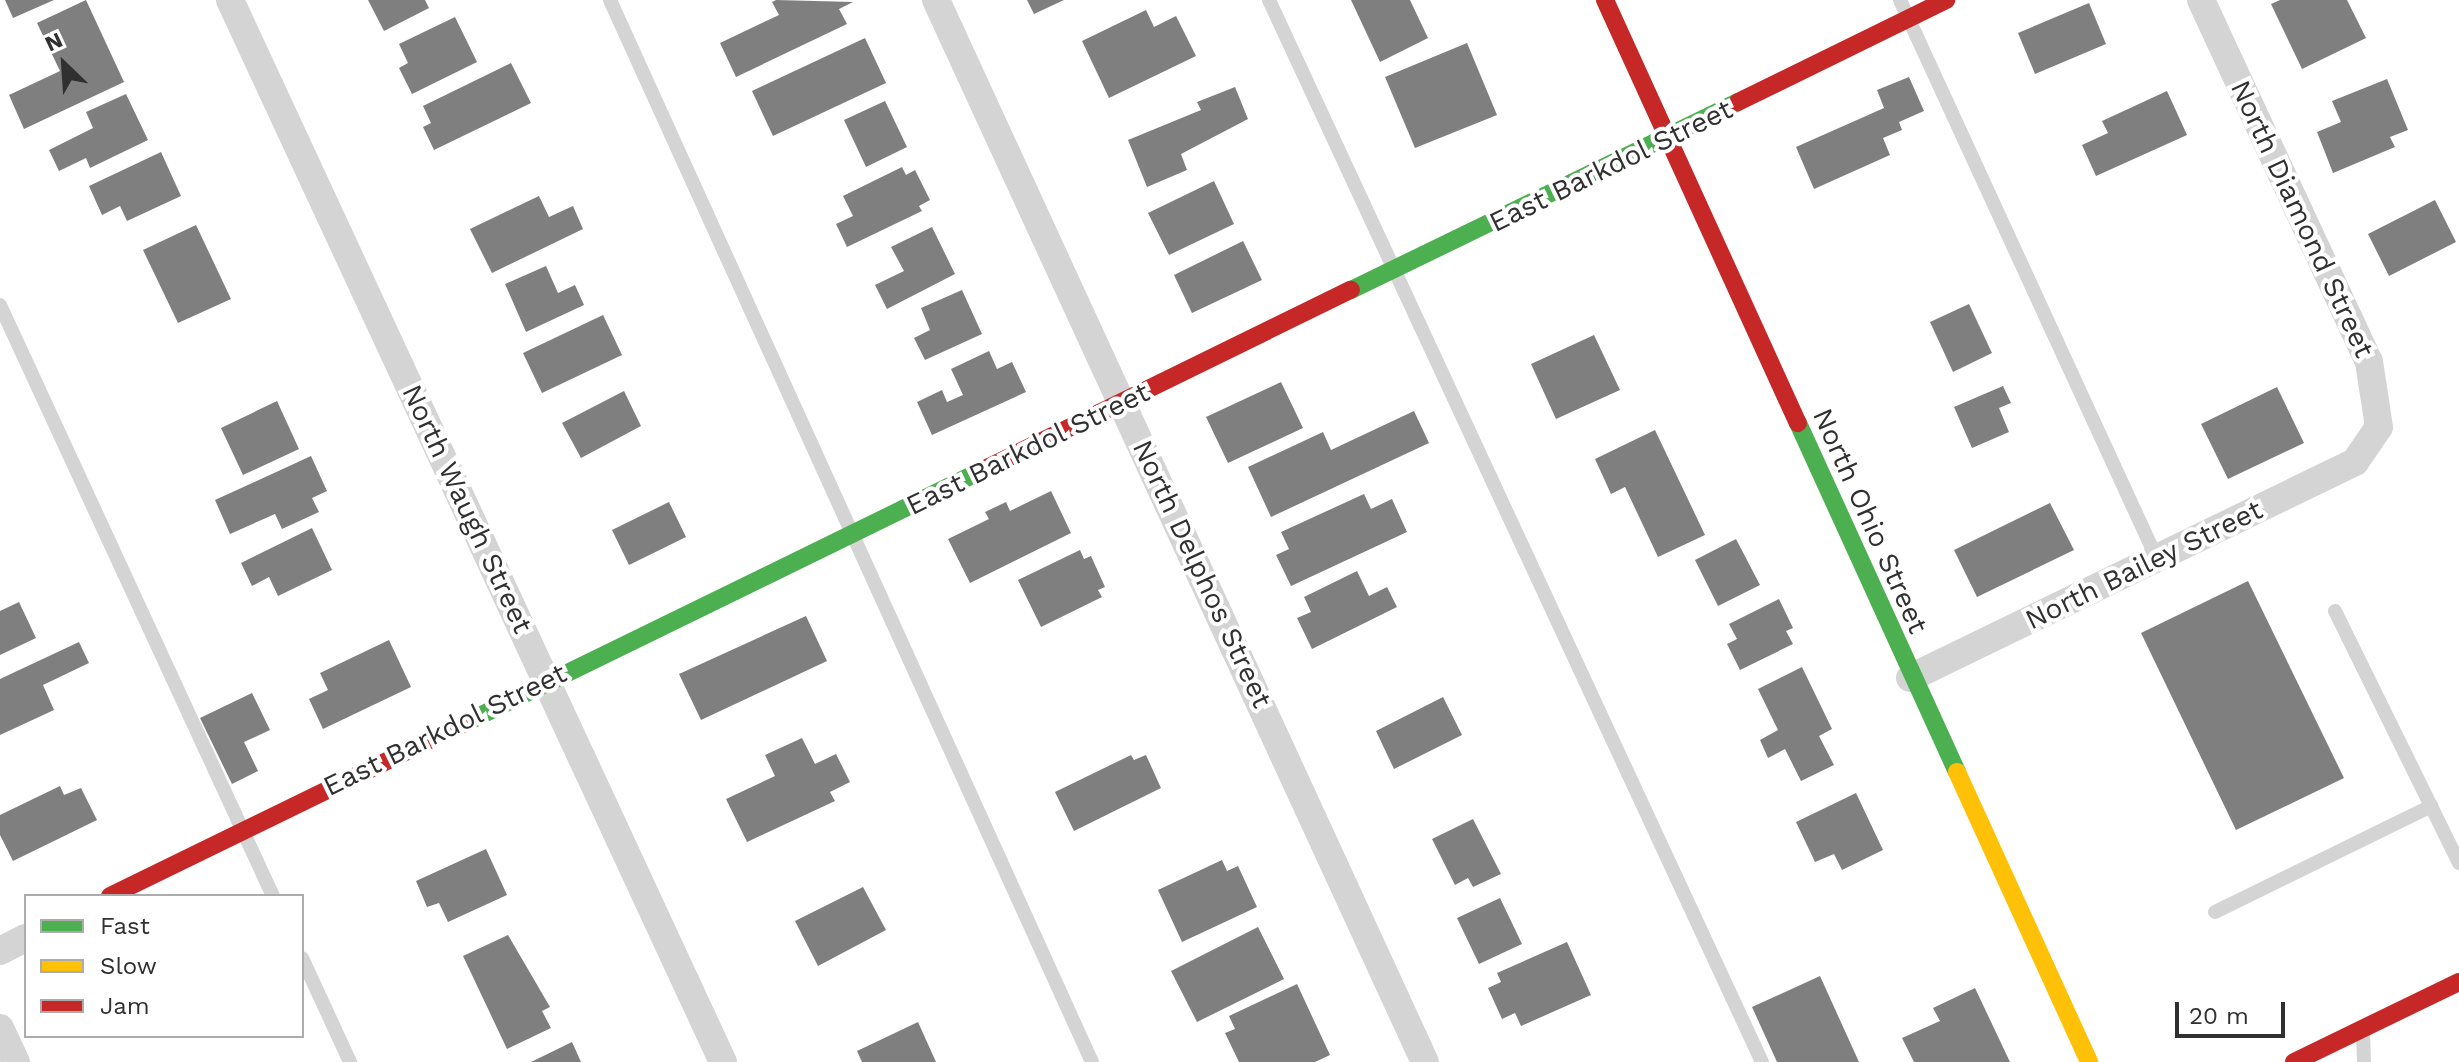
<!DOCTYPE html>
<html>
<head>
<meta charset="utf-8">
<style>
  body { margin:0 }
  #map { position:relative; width:2459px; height:1062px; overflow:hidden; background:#fff; font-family:"Work Sans",sans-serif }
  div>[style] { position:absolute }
  .building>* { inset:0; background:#7f7f7f }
  .lane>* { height:14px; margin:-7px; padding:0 7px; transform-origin:7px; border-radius:7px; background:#d4d4d4 }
  .street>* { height:28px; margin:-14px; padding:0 14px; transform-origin:14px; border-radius:14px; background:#d4d4d4 }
  .fast>* { height:18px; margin:-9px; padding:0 9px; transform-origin:9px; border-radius:9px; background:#4caf50 }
  .slow>* { height:18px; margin:-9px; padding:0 9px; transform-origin:9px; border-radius:9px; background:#ffc107 }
  .jam>* { height:18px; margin:-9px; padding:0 9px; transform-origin:9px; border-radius:9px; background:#c62828 }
  span { translate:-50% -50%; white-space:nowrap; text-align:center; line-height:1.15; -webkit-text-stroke:8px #fff; paint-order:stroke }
  .street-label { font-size:28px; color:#303030 }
  .legend { position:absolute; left:24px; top:894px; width:280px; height:144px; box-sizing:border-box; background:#fff; border:2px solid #acacac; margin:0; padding:10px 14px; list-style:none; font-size:24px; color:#303030 }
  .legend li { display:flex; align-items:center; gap:16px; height:40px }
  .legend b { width:40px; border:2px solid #acacac }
  .north { position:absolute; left:24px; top:24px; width:80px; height:80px; -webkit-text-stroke:6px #fff; paint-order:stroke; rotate:335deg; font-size:22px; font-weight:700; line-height:32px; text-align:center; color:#303030 }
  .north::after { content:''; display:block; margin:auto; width:28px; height:36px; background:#303030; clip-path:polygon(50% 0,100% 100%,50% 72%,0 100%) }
  .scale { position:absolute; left:2175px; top:1002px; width:110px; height:36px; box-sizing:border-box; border:4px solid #303030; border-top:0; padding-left:10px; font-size:24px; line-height:28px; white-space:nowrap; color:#303030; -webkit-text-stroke:6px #fff; paint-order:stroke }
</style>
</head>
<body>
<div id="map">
  <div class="building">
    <i style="clip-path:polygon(5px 0,54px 0,13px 18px)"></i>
    <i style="clip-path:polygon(86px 0,124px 82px,24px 129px,9px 95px,60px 71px,37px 23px)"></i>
    <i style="clip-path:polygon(368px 0,425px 0,429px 8px,384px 31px)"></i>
    <i style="clip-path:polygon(776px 0,853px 2px,839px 9px,847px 24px,736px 77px,720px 43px,779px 15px,772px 2px)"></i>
    <i style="clip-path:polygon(1027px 0,1064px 0,1034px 14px)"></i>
    <i style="clip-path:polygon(1351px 0,1410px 0,1428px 38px,1380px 62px)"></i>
    <i style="clip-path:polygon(2280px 0,2347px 0,2366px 38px,2302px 69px,2271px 4px)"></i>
    <i style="clip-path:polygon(2089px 3px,2106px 44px,2035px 74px,2018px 33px)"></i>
    <i style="clip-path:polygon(1146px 10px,1154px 27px,1176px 16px,1196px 56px,1109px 98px,1082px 41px)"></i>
    <i style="clip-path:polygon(455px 17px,477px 62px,412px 94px,399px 68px,408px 63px,399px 44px)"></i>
    <i style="clip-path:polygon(865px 38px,886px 83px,773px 136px,752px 91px)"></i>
    <i style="clip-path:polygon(1467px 43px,1497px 115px,1415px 148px,1385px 77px)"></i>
    <i style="clip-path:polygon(511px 63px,531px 103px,434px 150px,423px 127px,431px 123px,423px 106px)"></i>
    <i style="clip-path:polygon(1909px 77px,1924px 111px,1899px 122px,1902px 130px,1883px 138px,1890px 155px,1814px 189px,1796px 147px,1884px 108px,1877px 90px)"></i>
    <i style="clip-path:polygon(2387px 79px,2408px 130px,2390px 137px,2395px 147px,2333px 173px,2317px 132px,2341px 122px,2332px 101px)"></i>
    <i style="clip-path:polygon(1235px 87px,1248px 119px,1181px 154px,1187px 170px,1147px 187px,1128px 140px,1201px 110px,1197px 102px)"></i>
    <i style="clip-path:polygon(2167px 91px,2187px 135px,2096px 176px,2082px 145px,2108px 133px,2102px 121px)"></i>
    <i style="clip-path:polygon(126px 94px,148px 140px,90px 168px,86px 158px,59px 171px,49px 150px,93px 128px,86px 112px)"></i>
    <i style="clip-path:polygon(885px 101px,907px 147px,866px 167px,844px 120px)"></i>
    <i style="clip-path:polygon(161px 152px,181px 196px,127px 221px,120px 206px,102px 215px,89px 186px)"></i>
    <i style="clip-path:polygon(902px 167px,906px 175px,915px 170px,930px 200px,919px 206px,922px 211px,847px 247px,836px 224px,853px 216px,843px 196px)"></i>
    <i style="clip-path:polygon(1214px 181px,1234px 224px,1169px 255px,1148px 213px)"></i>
    <i style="clip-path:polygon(539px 196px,549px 217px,573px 206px,583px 229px,492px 273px,470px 229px)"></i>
    <i style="clip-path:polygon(2435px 200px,2456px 242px,2389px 276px,2368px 234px)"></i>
    <i style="clip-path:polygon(196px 225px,231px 299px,178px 323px,143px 250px)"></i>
    <i style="clip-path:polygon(932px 227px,955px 274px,887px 309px,875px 285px,904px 271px,891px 247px)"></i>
    <i style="clip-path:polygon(1243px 241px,1262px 280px,1192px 313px,1174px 275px)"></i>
    <i style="clip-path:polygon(546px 266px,558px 293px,575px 285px,584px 305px,526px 332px,505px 284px)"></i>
    <i style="clip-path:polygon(962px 290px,982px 334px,925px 360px,914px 338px,930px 330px,921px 308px)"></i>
    <i style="clip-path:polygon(1969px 304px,1992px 353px,1953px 372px,1930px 322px)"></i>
    <i style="clip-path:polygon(603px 315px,622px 355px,542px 393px,523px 353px)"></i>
    <i style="clip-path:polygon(1594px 335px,1620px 390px,1556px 419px,1531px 364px)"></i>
    <i style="clip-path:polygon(989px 351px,997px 369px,1012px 362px,1026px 392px,932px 435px,917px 402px,942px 390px,947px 402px,963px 395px,951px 369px)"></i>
    <i style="clip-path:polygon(1281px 382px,1303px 428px,1228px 463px,1206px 417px)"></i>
    <i style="clip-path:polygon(2003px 386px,2011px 403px,1999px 408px,2009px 432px,1972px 448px,1954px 407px)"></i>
    <i style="clip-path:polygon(2277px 387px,2304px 443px,2228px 479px,2201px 424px)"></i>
    <i style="clip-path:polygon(624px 391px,641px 426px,581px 458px,562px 423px)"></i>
    <i style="clip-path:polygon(277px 401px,299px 449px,243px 475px,221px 428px)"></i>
    <i style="clip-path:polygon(1414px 411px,1429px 443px,1271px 517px,1248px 467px,1323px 432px,1331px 450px)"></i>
    <i style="clip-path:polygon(1655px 430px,1705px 535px,1658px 557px,1625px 487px,1611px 494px,1595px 459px)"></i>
    <i style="clip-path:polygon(311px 456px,327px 491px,312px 498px,319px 512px,282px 529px,275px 514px,230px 534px,215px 500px)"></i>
    <i style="clip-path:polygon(1051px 491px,1071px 533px,970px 583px,948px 539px,989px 519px,985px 512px,1006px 502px,1010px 511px)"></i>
    <i style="clip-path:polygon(1364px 494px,1371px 509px,1392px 499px,1407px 532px,1291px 586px,1276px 555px,1289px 549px,1281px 532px)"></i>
    <i style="clip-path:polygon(669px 502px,686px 537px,629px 565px,612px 530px)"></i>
    <i style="clip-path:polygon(2050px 503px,2074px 550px,1977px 597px,1954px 550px)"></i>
    <i style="clip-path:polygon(312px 528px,332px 570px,278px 596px,269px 577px,252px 586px,241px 563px)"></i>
    <i style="clip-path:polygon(1736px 539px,1760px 585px,1718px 606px,1695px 560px)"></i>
    <i style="clip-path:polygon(1080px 550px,1084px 559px,1091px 556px,1105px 587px,1098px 590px,1102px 597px,1041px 627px,1018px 580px)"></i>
    <i style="clip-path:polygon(1357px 571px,1369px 596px,1387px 587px,1397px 607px,1312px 649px,1297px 618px,1311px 612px,1304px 597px)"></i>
    <i style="clip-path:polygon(2248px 581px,2344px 778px,2236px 830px,2141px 633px)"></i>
    <i style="clip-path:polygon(1779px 599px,1793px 628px,1786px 631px,1793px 644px,1740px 670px,1727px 644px,1737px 639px,1729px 624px)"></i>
    <i style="clip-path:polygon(19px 602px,36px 638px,0 655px,0 611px)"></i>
    <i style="clip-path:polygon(806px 616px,827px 661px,701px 720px,679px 674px)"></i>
    <i style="clip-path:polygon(389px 640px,411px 687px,323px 729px,309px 699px,328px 690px,320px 673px)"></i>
    <i style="clip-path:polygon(79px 642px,89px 663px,43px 685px,54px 710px,0 735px,0 679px)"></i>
    <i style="clip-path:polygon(1802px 667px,1832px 729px,1819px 736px,1834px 765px,1801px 781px,1785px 749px,1768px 758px,1760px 740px,1778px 730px,1758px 689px)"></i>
    <i style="clip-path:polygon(252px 693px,270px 730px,244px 742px,258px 771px,232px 784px,200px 718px)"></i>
    <i style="clip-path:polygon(1443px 697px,1462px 735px,1394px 769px,1376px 731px)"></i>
    <i style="clip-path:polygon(802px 738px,815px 764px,836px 754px,850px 782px,830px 792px,835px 801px,747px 842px,726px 799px,775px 776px,765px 755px)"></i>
    <i style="clip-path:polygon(1131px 755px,1134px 760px,1146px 755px,1161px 788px,1074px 831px,1055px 792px)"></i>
    <i style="clip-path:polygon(60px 786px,64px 795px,81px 788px,97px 820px,13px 861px,0 835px,0 815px)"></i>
    <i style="clip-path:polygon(1856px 793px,1883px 850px,1842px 870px,1834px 854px,1815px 862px,1796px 822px)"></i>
    <i style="clip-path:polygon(1473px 819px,1501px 874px,1473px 887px,1468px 878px,1455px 885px,1432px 839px)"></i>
    <i style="clip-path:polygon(486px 849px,507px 895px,448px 922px,439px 903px,427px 907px,416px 881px)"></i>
    <i style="clip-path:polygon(1222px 860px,1227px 871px,1238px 866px,1257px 907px,1182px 942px,1158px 890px)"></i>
    <i style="clip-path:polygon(863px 887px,886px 930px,818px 966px,795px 921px)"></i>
    <i style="clip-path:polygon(1500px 898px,1522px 944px,1479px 964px,1457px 918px)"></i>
    <i style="clip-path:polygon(1258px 927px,1284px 979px,1197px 1022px,1171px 971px)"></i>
    <i style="clip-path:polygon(508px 935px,550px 1007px,542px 1011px,551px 1028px,507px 1049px,463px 956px)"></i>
    <i style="clip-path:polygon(1567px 942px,1591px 995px,1521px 1026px,1515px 1013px,1502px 1019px,1488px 988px,1501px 982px,1497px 973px)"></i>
    <i style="clip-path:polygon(1820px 976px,1859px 1062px,1777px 1062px,1752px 1007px)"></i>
    <i style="clip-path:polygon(1297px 984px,1330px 1055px,1315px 1062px,1239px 1062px,1225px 1033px,1235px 1029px,1229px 1016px)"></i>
    <i style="clip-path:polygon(1975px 988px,2010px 1062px,1914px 1062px,1902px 1038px,1940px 1021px,1933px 1008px)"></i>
    <i style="clip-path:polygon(918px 1022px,936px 1062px,862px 1062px,857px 1051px)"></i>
    <i style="clip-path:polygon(572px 1042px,581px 1062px,531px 1062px)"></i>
  </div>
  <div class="lane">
    <i style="left:610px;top:0;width:1166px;rotate:65.59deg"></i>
    <i style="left:1269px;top:0;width:1171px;rotate:65.1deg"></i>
    <i style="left:1900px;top:0;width:615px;rotate:65.31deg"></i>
    <i style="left:0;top:305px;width:651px;rotate:65.21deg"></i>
    <i style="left:2335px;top:611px;width:281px;rotate:63.8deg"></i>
    <i style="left:2215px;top:912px;width:241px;rotate:-26.1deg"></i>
    <i style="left:302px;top:958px;width:115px;rotate:65.2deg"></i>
    <i style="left:2363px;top:1033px;width:29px;rotate:88deg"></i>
  </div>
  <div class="street">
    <i style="left:230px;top:0;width:1171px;rotate:65.1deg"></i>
    <i style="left:936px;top:0;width:1169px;rotate:65.28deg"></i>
    <i style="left:1910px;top:678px;width:495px;rotate:-25.9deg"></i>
    <i style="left:2355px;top:462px;width:42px;rotate:-55.6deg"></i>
    <i style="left:2379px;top:427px;width:66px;rotate:-98.7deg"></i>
    <i style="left:2369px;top:362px;width:399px;rotate:-114.9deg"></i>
    <i style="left:0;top:951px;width:29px;rotate:-27deg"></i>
    <i style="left:0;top:1028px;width:38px;rotate:65deg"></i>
  </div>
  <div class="fast">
    <i style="left:1351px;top:290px;width:430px;rotate:-25.9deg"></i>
    <i style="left:1798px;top:423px;width:384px;rotate:65.5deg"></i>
    <i style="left:463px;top:724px;width:585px;rotate:-26.04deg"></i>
  </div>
  <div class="slow">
    <i style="left:1957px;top:772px;width:319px;rotate:65.5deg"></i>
  </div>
  <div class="jam">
    <i style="left:1605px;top:0;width:465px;rotate:65.5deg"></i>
    <i style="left:1738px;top:102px;width:232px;rotate:-26.1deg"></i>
    <i style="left:989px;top:467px;width:403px;rotate:-26.1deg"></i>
    <i style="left:110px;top:896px;width:393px;rotate:-26deg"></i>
    <i style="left:2294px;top:1062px;width:183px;rotate:-25.9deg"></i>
  </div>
  <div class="street-label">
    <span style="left:1611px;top:166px;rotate:-26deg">East Barkdol Street</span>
    <span style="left:2302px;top:219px;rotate:65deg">North Diamond Street</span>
    <span style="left:1028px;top:449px;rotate:-26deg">East Barkdol Street</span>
    <span style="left:467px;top:509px;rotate:65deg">North Waugh Street</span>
    <span style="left:1870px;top:521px;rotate:66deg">North Ohio Street</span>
    <span style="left:2144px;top:565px;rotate:-26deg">North Bailey Street</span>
    <span style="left:1202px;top:574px;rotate:65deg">North Delphos Street</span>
    <span style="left:445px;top:730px;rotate:-26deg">East Barkdol Street</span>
  </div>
  <ul class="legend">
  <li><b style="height:10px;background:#4caf50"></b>Fast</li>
  <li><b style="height:10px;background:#ffc107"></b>Slow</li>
  <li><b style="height:10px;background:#c62828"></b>Jam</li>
  </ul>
  <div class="north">N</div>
  <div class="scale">20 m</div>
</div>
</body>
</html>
